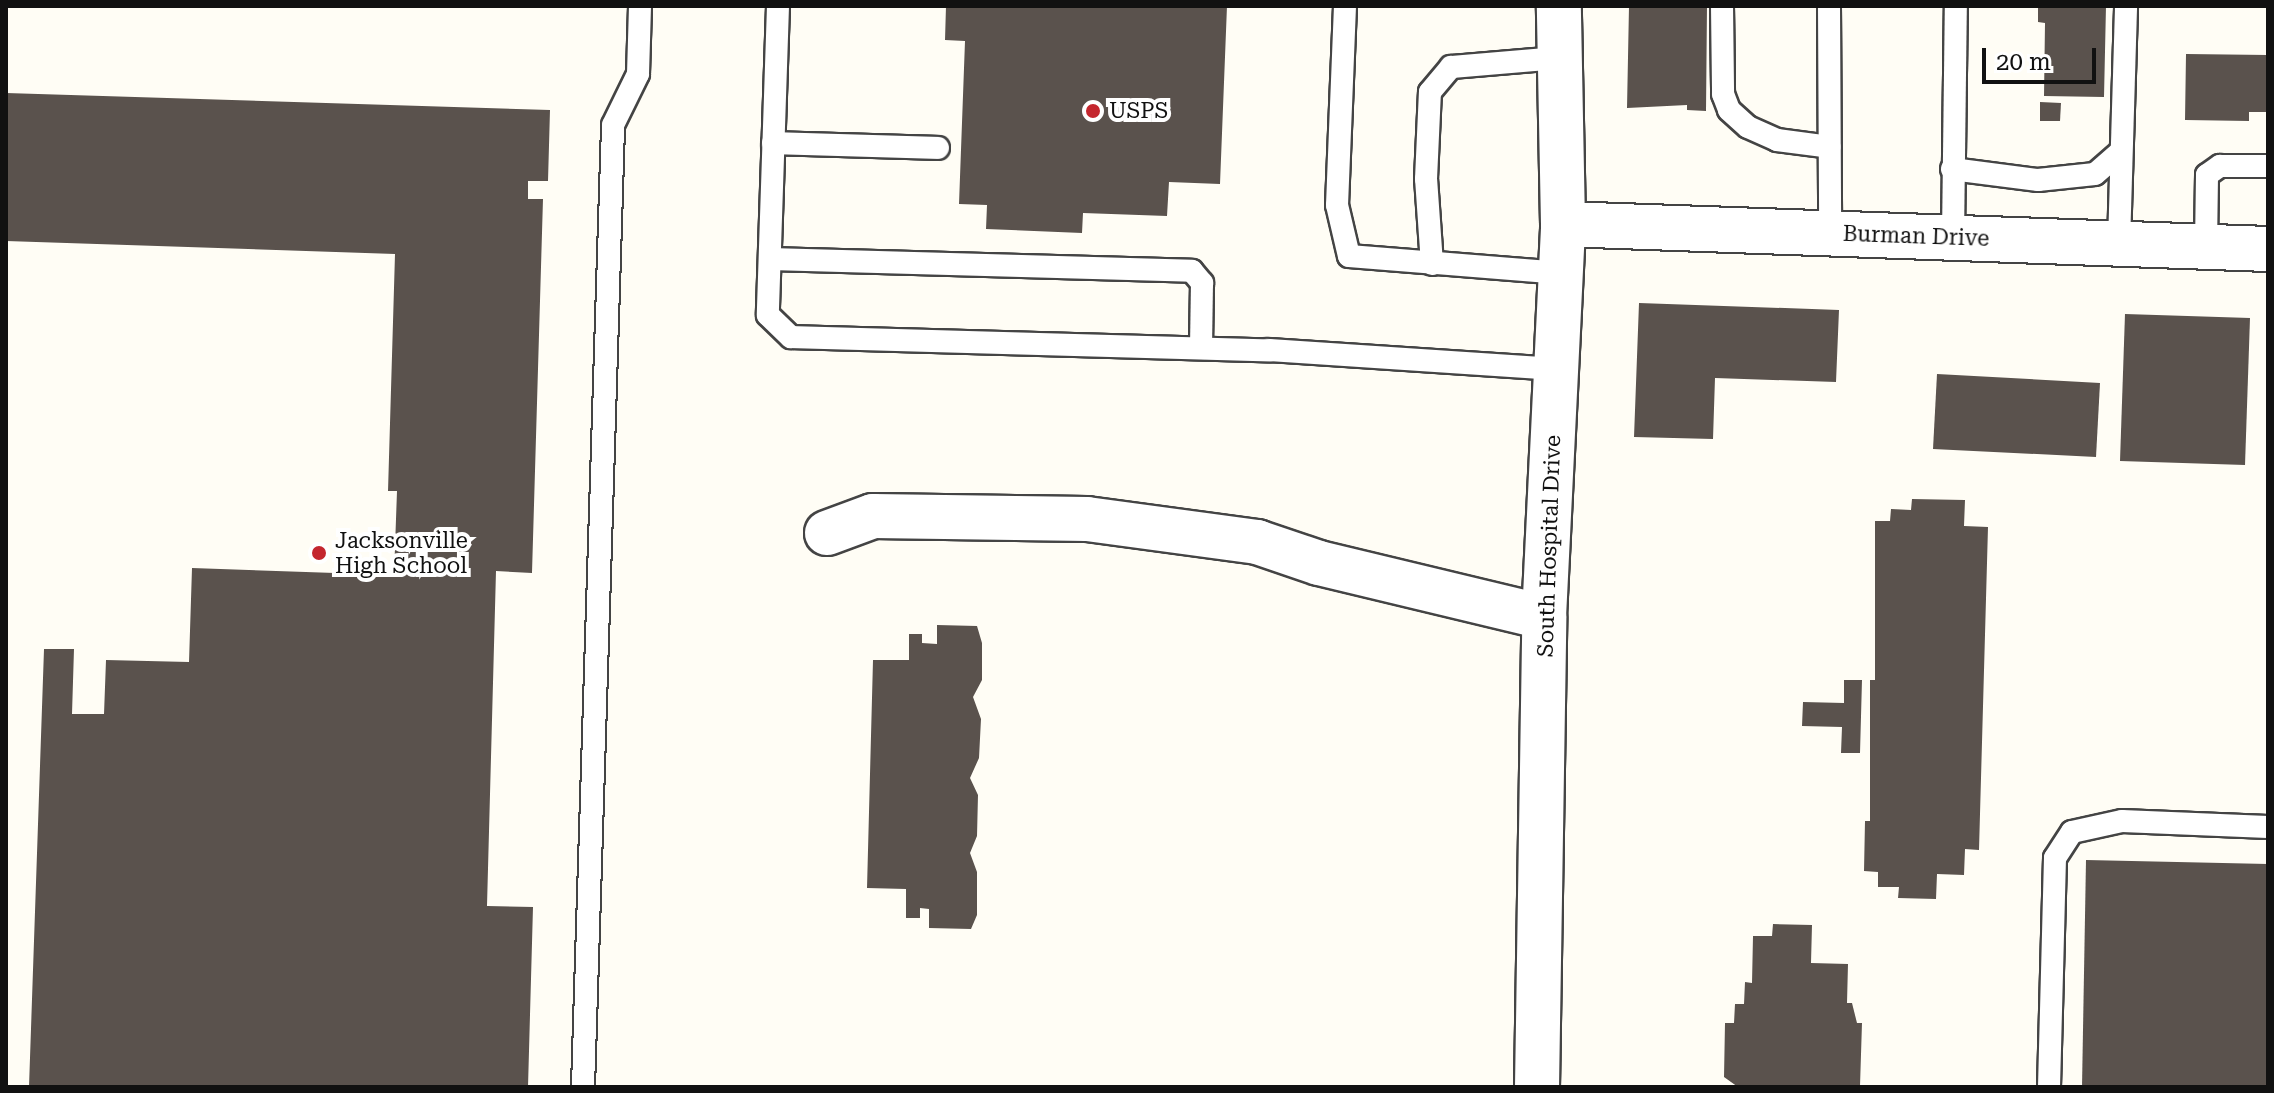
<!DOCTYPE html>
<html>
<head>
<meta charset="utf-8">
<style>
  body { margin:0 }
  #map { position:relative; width:2274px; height:1093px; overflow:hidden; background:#fffdf5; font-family:"Roboto Serif",serif }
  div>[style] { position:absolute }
  .building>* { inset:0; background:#5a524d }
  .roads { filter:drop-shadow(2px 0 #444) drop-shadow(-2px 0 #444) drop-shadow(0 2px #444) drop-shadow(0 -2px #444) }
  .service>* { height:22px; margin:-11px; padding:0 11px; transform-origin:11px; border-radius:11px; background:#fff }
  .minor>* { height:44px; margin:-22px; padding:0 22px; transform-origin:22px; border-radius:22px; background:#fff }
  .dots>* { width:22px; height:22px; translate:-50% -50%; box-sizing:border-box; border:4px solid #fff; border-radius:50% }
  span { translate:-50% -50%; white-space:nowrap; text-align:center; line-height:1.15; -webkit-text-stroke:8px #fff; paint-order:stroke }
  .poi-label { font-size:22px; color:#111 }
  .left { translate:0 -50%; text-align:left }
  .street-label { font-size:22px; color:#111 }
  .frame { position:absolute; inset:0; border:8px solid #111; pointer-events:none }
  .scale { position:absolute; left:1982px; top:48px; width:114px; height:36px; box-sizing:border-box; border:4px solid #111; border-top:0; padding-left:10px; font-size:24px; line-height:28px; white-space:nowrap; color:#111; -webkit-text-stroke:6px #fff; paint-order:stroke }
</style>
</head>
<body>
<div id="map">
  <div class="building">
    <i style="clip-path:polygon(946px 6px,1227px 6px,1220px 184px,1169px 182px,1167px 216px,1083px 213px,1082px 233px,986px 229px,987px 205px,959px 204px,965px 41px,945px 40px)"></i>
    <i style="clip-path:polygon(1629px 6px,1707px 6px,1706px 111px,1687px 110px,1687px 105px,1627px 108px)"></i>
    <i style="clip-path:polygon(2038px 6px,2106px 6px,2104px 97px,2044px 96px,2045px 23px,2038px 22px)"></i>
    <i style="clip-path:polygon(2186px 54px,2268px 55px,2268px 112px,2249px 112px,2249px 121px,2185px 120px)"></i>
    <i style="clip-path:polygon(6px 93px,550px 110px,548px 181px,528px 181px,528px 199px,543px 199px,532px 573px,496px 571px,487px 906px,533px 907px,528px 1087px,29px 1087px,44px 649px,74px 649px,72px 714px,104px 714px,106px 660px,189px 662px,192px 568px,394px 575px,397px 491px,388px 491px,395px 254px,6px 241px)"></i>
    <i style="clip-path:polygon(2040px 102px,2061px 103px,2060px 121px,2040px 121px)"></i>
    <i style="clip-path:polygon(1639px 303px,1839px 310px,1836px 382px,1715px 378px,1713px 439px,1634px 437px)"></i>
    <i style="clip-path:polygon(2125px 314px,2250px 318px,2245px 465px,2120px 461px)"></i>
    <i style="clip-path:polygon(1937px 374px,2100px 383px,2096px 457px,1933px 449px)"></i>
    <i style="clip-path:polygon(1912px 499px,1965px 500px,1964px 526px,1988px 527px,1979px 850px,1965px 849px,1964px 875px,1937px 874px,1936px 899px,1898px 898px,1899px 887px,1878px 887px,1878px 872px,1864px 871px,1865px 821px,1870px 821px,1870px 680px,1875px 680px,1875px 521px,1890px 521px,1891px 509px,1911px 510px)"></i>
    <i style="clip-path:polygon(937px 625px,977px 626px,982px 643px,982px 680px,973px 697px,981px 719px,979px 758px,970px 778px,978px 795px,977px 836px,970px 853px,977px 872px,977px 915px,971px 929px,929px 928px,929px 909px,920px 908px,920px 918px,906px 918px,906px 889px,867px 888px,873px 660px,909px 660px,909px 634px,922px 634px,922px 643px,937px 644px)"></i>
    <i style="clip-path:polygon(1844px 680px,1862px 680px,1860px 753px,1841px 753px,1842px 727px,1802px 726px,1803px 702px,1844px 703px)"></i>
    <i style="clip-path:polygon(2086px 860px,2268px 864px,2268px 1087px,2082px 1087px)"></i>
    <i style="clip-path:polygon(1773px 924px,1812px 925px,1811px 963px,1848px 964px,1847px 1003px,1852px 1003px,1857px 1023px,1862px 1023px,1860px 1086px,1738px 1087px,1724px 1077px,1725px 1023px,1734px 1023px,1735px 1004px,1744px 1004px,1745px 982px,1752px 983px,1753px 936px,1772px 936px)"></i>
  </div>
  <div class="roads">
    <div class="service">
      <i style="left:778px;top:6px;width:309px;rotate:91.9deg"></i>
      <i style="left:768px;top:315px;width:32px;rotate:44deg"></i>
      <i style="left:791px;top:337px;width:478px;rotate:1.6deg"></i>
      <i style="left:1269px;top:350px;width:288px;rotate:3.8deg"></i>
      <i style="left:1345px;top:6px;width:199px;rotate:92.3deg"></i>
      <i style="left:1337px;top:205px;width:52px;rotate:76.8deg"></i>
      <i style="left:1349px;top:256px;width:213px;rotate:4.6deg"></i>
      <i style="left:1722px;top:6px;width:88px;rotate:89.3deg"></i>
      <i style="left:1723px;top:94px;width:17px;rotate:69deg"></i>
      <i style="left:1729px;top:110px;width:25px;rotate:42deg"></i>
      <i style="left:1748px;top:127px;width:32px;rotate:24deg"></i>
      <i style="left:1777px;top:140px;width:53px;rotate:7.5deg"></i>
      <i style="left:1829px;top:6px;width:227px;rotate:89.7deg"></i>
      <i style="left:773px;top:143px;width:165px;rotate:1.7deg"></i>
      <i style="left:1952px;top:169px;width:87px;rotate:7.3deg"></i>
      <i style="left:2038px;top:180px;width:57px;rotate:-6deg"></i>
      <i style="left:2095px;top:174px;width:33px;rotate:-41deg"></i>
      <i style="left:1953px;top:238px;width:232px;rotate:-89.3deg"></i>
      <i style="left:2119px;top:244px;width:238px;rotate:-88.3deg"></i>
      <i style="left:2206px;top:247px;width:72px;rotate:-89.2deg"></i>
      <i style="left:2207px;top:175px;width:16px;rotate:-35deg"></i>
      <i style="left:2220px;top:166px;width:48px"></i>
      <i style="left:770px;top:259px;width:422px;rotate:1.6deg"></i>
      <i style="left:1192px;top:271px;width:16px;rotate:50deg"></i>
      <i style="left:1202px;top:283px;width:65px;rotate:90.9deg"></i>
      <i style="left:1432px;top:264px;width:85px;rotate:-94deg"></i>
      <i style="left:1426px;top:179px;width:87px;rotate:-87.4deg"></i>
      <i style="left:1430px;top:92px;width:33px;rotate:-50deg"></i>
      <i style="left:1451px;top:67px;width:108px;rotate:-4.8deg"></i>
      <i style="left:583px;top:1087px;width:962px;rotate:-88.21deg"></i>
      <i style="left:613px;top:125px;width:57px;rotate:-63.9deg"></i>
      <i style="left:638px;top:74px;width:68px;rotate:-88.3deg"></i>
      <i style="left:2049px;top:1087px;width:229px;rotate:-88.5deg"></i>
      <i style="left:2055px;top:858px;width:31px;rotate:-57deg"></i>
      <i style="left:2072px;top:832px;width:51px;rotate:-12.4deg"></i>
      <i style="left:2122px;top:821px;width:146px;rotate:2.4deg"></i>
    </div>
    <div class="minor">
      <i style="left:1563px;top:224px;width:705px;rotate:2.03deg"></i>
      <i style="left:827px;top:533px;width:49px;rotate:-20.3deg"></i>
      <i style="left:873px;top:516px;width:214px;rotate:0.8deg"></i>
      <i style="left:1087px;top:519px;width:172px;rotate:7.7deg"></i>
      <i style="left:1257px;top:542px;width:65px;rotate:18.7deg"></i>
      <i style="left:1319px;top:563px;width:231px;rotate:13.5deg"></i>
      <i style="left:1537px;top:1087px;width:470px;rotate:-89.1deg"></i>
      <i style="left:1544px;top:617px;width:393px;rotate:-87.2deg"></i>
      <i style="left:1563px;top:224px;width:218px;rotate:-91.1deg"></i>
    </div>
  </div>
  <div class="dots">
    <i style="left:1093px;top:111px;background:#c4262e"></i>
    <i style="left:319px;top:553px;background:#c4262e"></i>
  </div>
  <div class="poi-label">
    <span class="left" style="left:1109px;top:111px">USPS</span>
    <span class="left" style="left:335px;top:553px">Jacksonville<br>High School</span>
  </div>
  <div class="street-label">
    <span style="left:1916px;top:236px;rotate:2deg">Burman Drive</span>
    <span style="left:1549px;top:546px;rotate:-88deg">South Hospital Drive</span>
  </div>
  <div class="frame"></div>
  <div class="scale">20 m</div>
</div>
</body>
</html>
